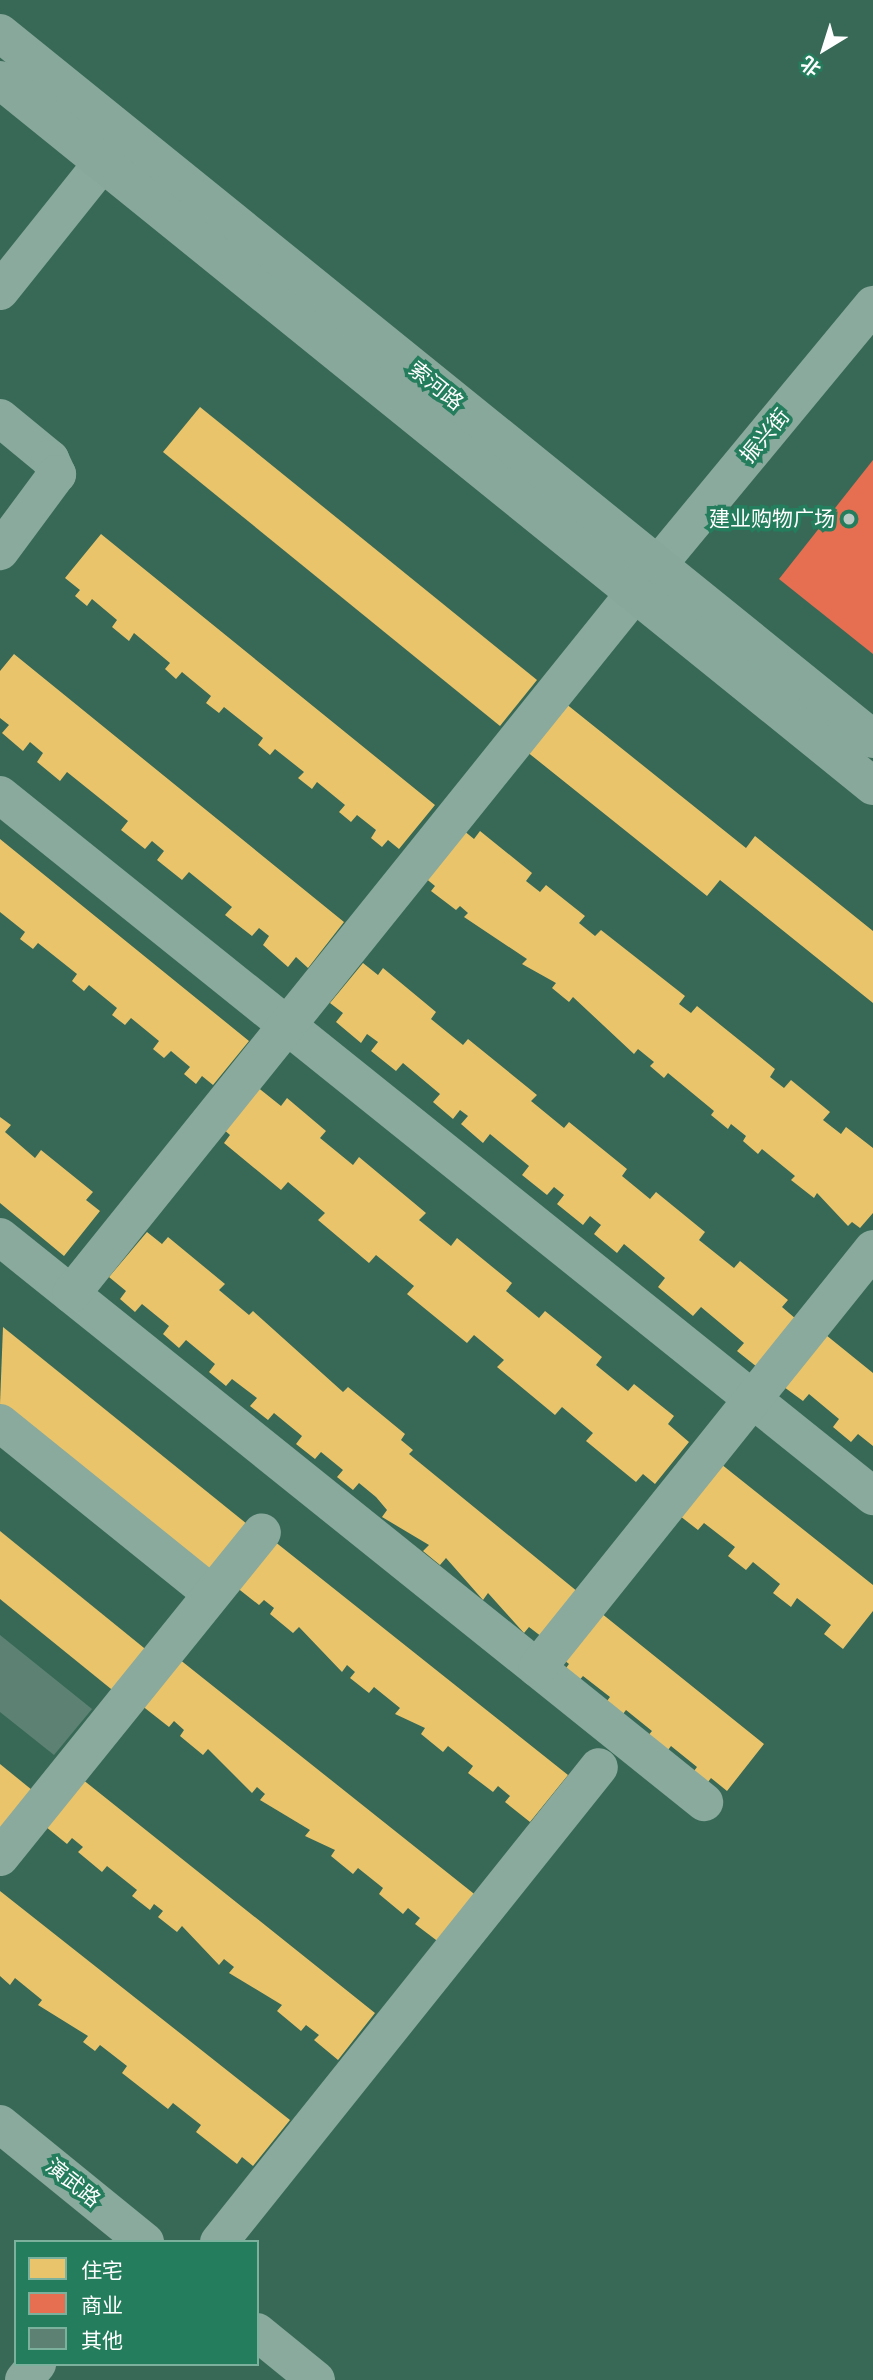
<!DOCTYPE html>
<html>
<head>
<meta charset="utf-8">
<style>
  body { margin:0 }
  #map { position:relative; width:873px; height:2380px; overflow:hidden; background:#386957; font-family:Roboto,"Noto Sans SC",sans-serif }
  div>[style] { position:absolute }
  .homes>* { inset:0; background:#e9c46a }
  .shops>* { inset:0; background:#e76f51 }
  .building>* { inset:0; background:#5d8273 }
  .minor>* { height:38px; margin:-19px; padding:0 19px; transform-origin:19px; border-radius:19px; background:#89aa9d }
  .major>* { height:38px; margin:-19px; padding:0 19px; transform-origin:19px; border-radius:19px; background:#88a89c }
  .dots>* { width:19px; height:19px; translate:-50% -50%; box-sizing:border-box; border:4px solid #247d5c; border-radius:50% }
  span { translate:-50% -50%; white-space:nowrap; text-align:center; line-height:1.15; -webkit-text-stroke:7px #247d5c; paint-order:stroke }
  .street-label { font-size:21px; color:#fff }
  .poi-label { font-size:21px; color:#fff }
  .right { translate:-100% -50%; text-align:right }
  .legend { position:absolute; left:14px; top:2240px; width:245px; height:126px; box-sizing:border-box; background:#247d5c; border:2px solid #7cb19d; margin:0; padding:9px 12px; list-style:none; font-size:21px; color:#fff }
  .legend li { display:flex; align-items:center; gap:14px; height:35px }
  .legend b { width:35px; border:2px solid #7cb19d }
  .north { position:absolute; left:789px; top:14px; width:70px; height:70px; -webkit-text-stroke:5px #247d5c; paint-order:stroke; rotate:218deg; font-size:19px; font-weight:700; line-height:28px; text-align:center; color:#fff }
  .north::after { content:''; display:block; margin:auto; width:24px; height:32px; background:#fff; clip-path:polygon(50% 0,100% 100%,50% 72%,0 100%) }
</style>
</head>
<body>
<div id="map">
  <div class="homes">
    <i style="clip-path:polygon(200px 407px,537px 680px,500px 726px,163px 452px)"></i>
    <i style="clip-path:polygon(101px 534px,435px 805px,399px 849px,388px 840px,382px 847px,371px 838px,376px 830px,357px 815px,351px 822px,339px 812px,345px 805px,317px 782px,312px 789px,298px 778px,304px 772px,275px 749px,270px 755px,258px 745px,263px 738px,224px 707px,219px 713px,206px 703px,211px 696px,182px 672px,176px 679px,165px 669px,170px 663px,134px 633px,129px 641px,112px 627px,117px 620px,92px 599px,87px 606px,75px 596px,80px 590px,65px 578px)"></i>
    <i style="clip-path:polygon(14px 654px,344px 922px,308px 968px,296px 957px,288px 967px,263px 945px,269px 936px,259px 928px,252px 936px,225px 915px,232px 907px,189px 872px,182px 880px,157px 860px,164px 851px,152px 841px,145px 849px,121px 830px,128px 821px,67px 772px,60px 781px,37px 762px,43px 753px,30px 742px,23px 751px,2px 733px,9px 725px,0 718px,0 671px)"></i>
    <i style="clip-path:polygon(565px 703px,746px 848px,755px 836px,873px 931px,873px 1003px,720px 880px,707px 896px,526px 751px)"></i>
    <i style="clip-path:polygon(463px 830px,474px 839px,480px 831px,532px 873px,526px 881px,540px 892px,546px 885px,585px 916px,579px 923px,595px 936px,601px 930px,685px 996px,679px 1004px,691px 1013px,697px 1006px,775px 1069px,770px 1077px,784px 1088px,791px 1080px,830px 1112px,823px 1120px,841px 1134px,846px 1127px,873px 1148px,873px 1213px,860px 1228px,852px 1222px,848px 1226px,817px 1193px,814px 1198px,791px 1180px,795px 1176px,762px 1149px,758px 1154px,743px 1141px,746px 1136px,731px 1124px,728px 1129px,711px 1115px,714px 1111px,668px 1073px,664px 1078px,650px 1066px,654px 1062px,638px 1049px,634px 1054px,573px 997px,569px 1002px,552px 988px,556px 983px,522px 964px,527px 959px,464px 917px,468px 913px,460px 906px,456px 910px,431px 891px,435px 886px,424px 877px)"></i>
    <i style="clip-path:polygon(0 839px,249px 1041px,213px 1085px,202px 1076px,196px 1084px,184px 1074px,190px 1067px,171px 1051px,164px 1058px,153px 1049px,159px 1041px,131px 1018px,125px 1025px,112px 1015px,117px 1008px,89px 985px,84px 991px,72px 981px,77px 974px,38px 943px,33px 949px,20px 939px,25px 932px,0 912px)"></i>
    <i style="clip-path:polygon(363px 963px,378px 975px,383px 968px,436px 1012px,431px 1019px,463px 1045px,468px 1039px,537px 1095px,531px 1101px,564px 1128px,569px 1122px,627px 1169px,622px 1176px,650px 1199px,656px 1192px,705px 1232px,699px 1240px,734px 1268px,740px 1261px,788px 1300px,782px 1307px,796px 1319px,757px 1367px,737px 1351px,744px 1343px,701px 1307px,693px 1316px,658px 1287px,665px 1278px,624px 1244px,617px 1253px,594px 1234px,601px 1225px,590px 1216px,583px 1225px,557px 1204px,564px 1195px,554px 1187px,547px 1195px,522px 1175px,529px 1166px,490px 1134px,483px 1143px,461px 1124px,468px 1116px,460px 1110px,453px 1119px,433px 1102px,440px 1094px,403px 1063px,396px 1071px,371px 1051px,378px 1042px,367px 1034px,361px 1043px,336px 1022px,343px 1013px,330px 1003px)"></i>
    <i style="clip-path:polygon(256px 1086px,281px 1106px,287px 1098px,326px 1131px,320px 1138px,353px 1165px,359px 1157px,426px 1213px,419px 1220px,451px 1246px,457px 1238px,512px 1283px,506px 1291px,539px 1318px,545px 1311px,602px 1357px,596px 1365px,628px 1391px,634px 1384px,674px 1416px,668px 1424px,689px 1442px,655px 1484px,643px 1474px,636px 1482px,586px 1441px,593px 1433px,562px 1407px,555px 1415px,497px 1367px,504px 1360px,474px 1335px,467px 1343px,407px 1294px,414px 1286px,376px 1255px,369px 1263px,318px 1220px,325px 1213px,288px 1182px,281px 1190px,224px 1143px,230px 1135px,222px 1128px)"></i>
    <i style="clip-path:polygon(0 1117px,11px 1125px,5px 1132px,35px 1158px,41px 1150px,93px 1192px,86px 1200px,100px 1211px,64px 1256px,0 1203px)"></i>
    <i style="clip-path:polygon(147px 1232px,162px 1244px,168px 1237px,225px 1284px,219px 1290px,249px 1315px,253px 1311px,343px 1392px,348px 1387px,405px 1434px,401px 1440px,413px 1450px,409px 1454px,578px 1592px,542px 1637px,529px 1627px,524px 1633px,488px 1593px,483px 1600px,446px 1558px,440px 1565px,423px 1551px,429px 1545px,382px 1517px,387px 1510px,376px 1497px,359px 1483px,353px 1490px,337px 1477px,343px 1470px,321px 1452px,315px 1459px,296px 1444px,302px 1436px,274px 1413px,268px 1420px,250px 1406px,257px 1398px,232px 1379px,226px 1386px,209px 1372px,215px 1364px,186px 1340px,179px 1348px,163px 1334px,169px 1326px,142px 1304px,135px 1312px,120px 1299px,126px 1291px,109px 1277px)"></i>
    <i style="clip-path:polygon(3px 1327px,247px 1524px,209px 1572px,0 1404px)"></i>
    <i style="clip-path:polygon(826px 1335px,873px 1373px,873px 1446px,858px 1434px,851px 1442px,833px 1427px,839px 1419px,809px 1394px,803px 1401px,784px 1387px)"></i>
    <i style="clip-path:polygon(721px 1464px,873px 1585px,873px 1611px,843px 1649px,824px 1634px,831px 1625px,797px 1598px,791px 1607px,773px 1593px,780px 1584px,753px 1562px,746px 1570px,728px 1556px,735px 1547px,704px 1523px,698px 1530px,680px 1516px)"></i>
    <i style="clip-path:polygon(0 1531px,149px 1652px,116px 1693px,0 1599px)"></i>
    <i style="clip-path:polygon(269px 1537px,568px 1775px,530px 1822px,505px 1802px,510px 1796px,498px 1786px,493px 1792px,468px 1773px,473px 1766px,448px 1746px,443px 1752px,421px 1734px,425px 1728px,395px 1714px,400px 1708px,374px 1687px,369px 1693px,350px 1678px,355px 1672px,347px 1665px,342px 1672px,299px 1627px,293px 1633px,270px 1614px,274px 1608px,264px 1600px,259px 1605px,231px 1583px)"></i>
    <i style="clip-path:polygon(596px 1609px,764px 1744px,727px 1791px,711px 1778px,705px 1786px,691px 1775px,697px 1767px,671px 1746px,665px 1754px,646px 1738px,652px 1731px,626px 1710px,620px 1718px,604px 1705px,610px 1697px,583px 1676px,577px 1683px,563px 1672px,569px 1664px,559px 1656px)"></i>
    <i style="clip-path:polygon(179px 1659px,478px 1897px,440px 1943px,415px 1924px,420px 1918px,408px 1908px,403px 1914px,379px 1894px,383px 1888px,358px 1868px,353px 1874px,331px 1856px,335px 1850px,305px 1836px,310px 1830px,260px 1800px,265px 1794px,257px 1787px,252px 1793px,208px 1749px,203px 1755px,180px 1736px,184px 1730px,174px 1721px,169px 1727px,141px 1705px)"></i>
    <i style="clip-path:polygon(0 1764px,32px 1790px,0 1830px)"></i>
    <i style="clip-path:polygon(77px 1775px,375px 2013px,338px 2060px,314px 2040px,319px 2035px,306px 2025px,301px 2031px,277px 2011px,282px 2005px,229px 1973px,234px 1967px,224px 1959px,219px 1965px,182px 1926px,177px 1932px,158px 1917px,163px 1911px,154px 1904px,150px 1910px,132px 1896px,137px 1890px,107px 1866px,102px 1872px,78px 1852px,83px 1847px,72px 1838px,67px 1844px,40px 1822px)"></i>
    <i style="clip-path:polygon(0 1891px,290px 2120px,253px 2166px,242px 2157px,237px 2164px,196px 2132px,201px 2125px,173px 2103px,168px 2109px,122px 2073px,127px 2066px,100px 2045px,95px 2051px,83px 2042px,88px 2036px,38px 2005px,42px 2000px,15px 1978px,10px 1985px,0 1976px)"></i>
  </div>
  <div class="shops">
    <i style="clip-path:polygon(873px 460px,873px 654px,779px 579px)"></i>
  </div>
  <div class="building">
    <i style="clip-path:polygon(0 1635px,92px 1709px,54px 1755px,0 1712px)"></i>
  </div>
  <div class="minor">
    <i style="left:0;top:291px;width:164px;rotate:-51.4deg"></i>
    <i style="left:0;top:418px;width:65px;rotate:39.4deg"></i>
    <i style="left:50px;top:459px;width:17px;rotate:65deg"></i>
    <i style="left:57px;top:474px;width:96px;rotate:126.5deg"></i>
    <i style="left:657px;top:566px;width:339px;rotate:-50.4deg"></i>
    <i style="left:0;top:795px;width:1120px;rotate:38.76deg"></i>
    <i style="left:0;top:1237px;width:903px;rotate:38.75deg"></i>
    <i style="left:71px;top:1294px;width:898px;rotate:-51.19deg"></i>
    <i style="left:0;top:1423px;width:272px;rotate:38.9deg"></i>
    <i style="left:537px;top:1668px;width:537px;rotate:-51.27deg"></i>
    <i style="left:0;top:1857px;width:417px;rotate:-51.1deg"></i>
    <i style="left:0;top:2124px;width:187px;rotate:39.1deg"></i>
    <i style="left:219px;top:2242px;width:608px;rotate:-51.34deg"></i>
    <i style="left:257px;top:2332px;width:76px;rotate:39.1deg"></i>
    <i style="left:24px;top:2380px;width:21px;rotate:-51deg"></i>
  </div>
  <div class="major">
    <i style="left:0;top:33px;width:1123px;rotate:38.96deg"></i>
    <i style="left:0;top:80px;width:1123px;rotate:38.96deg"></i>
  </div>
  <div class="dots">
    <i style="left:849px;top:519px;background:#b9cac4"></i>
  </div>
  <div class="street-label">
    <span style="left:436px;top:386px;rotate:39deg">索河路</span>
    <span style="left:765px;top:436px;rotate:-50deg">振兴街</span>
    <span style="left:73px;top:2183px;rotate:39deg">演武路</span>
  </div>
  <div class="poi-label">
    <span class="right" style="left:835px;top:519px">建业购物广场</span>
  </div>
  <ul class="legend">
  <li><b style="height:19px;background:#e9c46a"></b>住宅</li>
  <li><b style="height:19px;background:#e76f51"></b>商业</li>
  <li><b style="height:19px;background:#5d8273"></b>其他</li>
  </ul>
  <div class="north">北</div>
</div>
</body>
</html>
